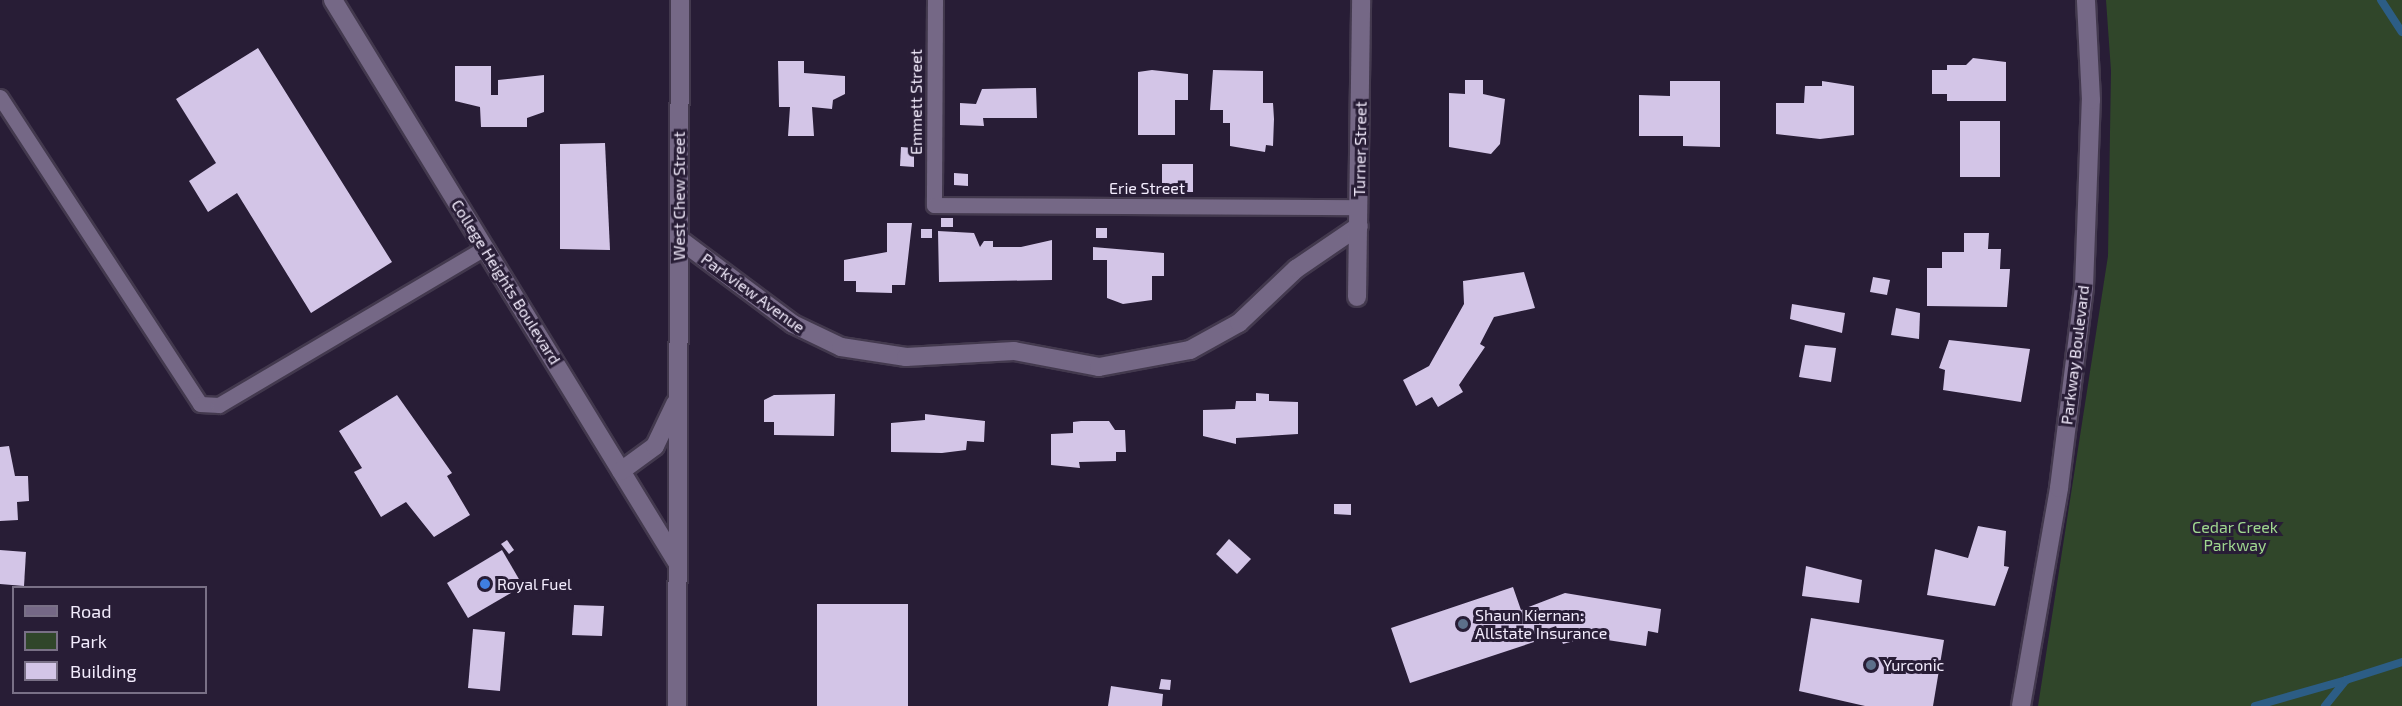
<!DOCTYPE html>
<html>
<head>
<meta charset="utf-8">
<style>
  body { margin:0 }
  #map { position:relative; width:2402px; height:706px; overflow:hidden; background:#281d36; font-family:"Exo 2",sans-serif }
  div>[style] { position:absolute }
  .green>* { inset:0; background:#30462a }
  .stream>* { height:8px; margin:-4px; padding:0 4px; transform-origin:4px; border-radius:4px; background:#2c5d85 }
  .building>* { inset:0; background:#d3c5e7 }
  .roads { filter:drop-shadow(2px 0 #43394e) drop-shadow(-2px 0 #43394e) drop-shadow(0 2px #43394e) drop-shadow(0 -2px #43394e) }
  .lane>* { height:15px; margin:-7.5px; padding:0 7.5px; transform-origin:7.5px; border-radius:7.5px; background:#756886 }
  .street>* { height:18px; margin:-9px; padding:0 9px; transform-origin:9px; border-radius:9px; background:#756886 }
  .secondary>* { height:18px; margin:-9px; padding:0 9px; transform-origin:9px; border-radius:9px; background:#756886 }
  .dots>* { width:16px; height:16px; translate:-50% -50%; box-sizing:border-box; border:3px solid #281d36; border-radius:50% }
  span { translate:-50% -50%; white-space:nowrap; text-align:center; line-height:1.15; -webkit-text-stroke:6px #281d36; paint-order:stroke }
  .street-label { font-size:16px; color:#f3ecfd }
  .park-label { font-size:16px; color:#9fd78f }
  .poi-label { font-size:16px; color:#f3ecfd }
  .left { translate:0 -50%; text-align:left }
  .legend { position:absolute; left:12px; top:586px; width:195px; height:108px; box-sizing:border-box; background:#281d36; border:2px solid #797086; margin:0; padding:8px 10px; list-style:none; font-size:18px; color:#f3ecfd }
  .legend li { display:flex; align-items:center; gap:12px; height:30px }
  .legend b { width:30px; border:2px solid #797086 }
</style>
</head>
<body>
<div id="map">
  <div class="green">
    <i style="clip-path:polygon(2106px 0,2402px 0,2402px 706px,2038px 706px,2108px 256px,2111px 71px)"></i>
  </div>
  <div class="stream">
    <i style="left:2381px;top:0;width:38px;rotate:57deg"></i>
    <i style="left:2255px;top:706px;width:95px;rotate:-15.9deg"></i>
    <i style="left:2325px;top:706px;width:33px;rotate:-51deg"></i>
    <i style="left:2346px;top:680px;width:59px;rotate:-17.8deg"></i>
  </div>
  <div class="building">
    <i style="clip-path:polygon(258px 48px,392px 262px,311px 313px,237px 193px,208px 212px,189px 181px,216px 163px,176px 99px)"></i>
    <i style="clip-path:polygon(1973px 58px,2006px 62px,2006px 101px,1947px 101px,1947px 94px,1932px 94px,1932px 70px,1947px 70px,1947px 65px,1966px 65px)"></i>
    <i style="clip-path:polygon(778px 61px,804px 61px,804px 73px,845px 76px,845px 94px,833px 100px,832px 109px,812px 107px,814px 136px,788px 136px,790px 107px,779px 107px)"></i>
    <i style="clip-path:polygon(455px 66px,491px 66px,491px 95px,498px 95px,498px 80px,544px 75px,544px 112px,527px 118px,527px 127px,481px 127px,480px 107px,455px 101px)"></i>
    <i style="clip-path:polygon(1152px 70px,1188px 74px,1188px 100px,1175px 100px,1175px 135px,1138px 135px,1138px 72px)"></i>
    <i style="clip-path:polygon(1213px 70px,1263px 71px,1263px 103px,1273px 103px,1274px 119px,1273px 146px,1266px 145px,1265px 152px,1230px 146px,1230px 123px,1223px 123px,1223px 110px,1210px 110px)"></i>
    <i style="clip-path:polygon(1465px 80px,1483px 80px,1483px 94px,1505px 99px,1500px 144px,1491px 154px,1449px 147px,1449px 93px,1465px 94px)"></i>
    <i style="clip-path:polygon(1670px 81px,1720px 81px,1720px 147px,1683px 146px,1683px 136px,1639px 136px,1639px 95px,1670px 96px)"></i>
    <i style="clip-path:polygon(1822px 81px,1854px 86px,1854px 135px,1820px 139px,1776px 134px,1776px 103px,1804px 103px,1805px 86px,1822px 86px)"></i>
    <i style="clip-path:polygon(1036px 88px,1037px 118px,983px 118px,984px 126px,960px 125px,960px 103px,976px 104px,982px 89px)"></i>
    <i style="clip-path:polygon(1960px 121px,2000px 121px,2000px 177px,1960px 177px)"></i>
    <i style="clip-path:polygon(605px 143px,610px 250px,560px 249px,560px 144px)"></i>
    <i style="clip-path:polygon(901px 147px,914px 148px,914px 167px,900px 166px)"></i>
    <i style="clip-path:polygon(1162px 164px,1193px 164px,1193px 192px,1162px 192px)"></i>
    <i style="clip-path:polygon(954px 173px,968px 174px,968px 186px,954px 185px)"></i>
    <i style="clip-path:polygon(941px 218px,953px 218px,953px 227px,941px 227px)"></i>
    <i style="clip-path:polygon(887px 223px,912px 223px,905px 285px,892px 285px,892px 293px,856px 292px,856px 281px,844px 281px,844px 260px,887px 252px)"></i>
    <i style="clip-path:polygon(1096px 228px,1107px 228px,1107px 238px,1096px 238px)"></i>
    <i style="clip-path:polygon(921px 229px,932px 229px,932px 238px,921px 238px)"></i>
    <i style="clip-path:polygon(938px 231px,974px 233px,980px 247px,984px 241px,993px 241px,993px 247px,1021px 247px,1052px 240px,1052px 280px,939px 282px)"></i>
    <i style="clip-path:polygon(1964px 233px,1989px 233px,1988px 249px,2001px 249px,2000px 269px,2010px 269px,2007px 307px,1927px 306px,1927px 268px,1942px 268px,1942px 252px,1964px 252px)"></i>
    <i style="clip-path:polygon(1093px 247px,1164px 253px,1164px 276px,1152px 276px,1152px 300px,1123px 304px,1107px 298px,1107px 260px,1093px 260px)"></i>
    <i style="clip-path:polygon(1524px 272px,1535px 308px,1494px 317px,1480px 344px,1485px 347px,1459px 385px,1463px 392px,1438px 407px,1432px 397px,1416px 406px,1403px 380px,1429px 366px,1464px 304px,1463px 281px)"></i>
    <i style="clip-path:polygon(1873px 277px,1890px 280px,1887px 295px,1870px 292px)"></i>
    <i style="clip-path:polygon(1792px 304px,1845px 313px,1842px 333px,1790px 319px)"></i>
    <i style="clip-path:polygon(1896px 308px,1920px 313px,1919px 339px,1891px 335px)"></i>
    <i style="clip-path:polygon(1949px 340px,2030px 349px,2021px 402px,1943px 390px,1945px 370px,1939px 368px)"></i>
    <i style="clip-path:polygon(1805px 345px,1836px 348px,1831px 382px,1799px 377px)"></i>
    <i style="clip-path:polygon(1256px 393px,1269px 394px,1269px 401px,1298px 402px,1298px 434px,1236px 438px,1236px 444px,1203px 436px,1203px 410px,1235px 409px,1236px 401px,1256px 401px)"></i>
    <i style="clip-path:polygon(835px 394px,834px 436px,774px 435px,774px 422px,764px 422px,764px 400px,774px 395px)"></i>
    <i style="clip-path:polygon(397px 395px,452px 473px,447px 476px,470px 515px,434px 537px,406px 502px,381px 517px,354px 472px,362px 468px,339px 431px)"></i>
    <i style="clip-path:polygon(925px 414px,985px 421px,984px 442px,967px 441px,966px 450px,942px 453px,891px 452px,891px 423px,925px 420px)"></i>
    <i style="clip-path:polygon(1109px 421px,1115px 430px,1125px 430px,1126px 452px,1116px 452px,1116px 461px,1079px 462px,1080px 468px,1051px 465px,1051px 434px,1073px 433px,1073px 422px,1081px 421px)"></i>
    <i style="clip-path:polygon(9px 446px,15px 476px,28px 476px,29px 501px,17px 502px,18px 520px,0 521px,0 447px)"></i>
    <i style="clip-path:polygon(1334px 504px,1351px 504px,1351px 515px,1334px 514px)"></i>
    <i style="clip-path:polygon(1978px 526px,2006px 531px,2004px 566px,2009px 567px,1995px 606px,1927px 595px,1935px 549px,1968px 558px)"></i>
    <i style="clip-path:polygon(1229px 539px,1251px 559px,1237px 574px,1216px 554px)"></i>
    <i style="clip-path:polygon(507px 540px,514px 550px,509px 554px,501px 544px)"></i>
    <i style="clip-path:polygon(0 550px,26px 552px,24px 586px,0 584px)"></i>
    <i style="clip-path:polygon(502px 550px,523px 586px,468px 618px,447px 583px)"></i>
    <i style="clip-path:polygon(1806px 566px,1862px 580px,1859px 603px,1802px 596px)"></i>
    <i style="clip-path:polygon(1513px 587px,1521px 610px,1565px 593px,1661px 609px,1658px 633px,1648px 631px,1646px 646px,1588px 637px,1563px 644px,1556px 626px,1531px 635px,1534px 642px,1410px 683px,1391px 628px)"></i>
    <i style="clip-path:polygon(817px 604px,908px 604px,908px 706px,817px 706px)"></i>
    <i style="clip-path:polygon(574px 605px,604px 606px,602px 636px,572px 635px)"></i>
    <i style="clip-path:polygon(1811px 618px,1944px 640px,1933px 706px,1865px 706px,1799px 691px)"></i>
    <i style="clip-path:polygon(473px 629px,505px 632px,500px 691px,468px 688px)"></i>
    <i style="clip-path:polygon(1161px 679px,1171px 680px,1170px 690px,1159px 689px)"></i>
    <i style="clip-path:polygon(1111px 686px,1163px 694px,1162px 706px,1108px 706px)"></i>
  </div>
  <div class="roads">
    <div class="lane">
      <i style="left:935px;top:0;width:205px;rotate:90.3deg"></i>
      <i style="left:934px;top:205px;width:425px;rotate:0.3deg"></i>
      <i style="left:0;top:97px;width:366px;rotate:56.9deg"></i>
      <i style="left:200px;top:404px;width:19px;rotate:3deg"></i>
      <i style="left:219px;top:405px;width:308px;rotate:-30.6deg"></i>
    </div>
    <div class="street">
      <i style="left:679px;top:239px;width:142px;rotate:36.7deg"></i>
      <i style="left:793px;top:324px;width:53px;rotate:25.6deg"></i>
      <i style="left:841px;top:347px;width:66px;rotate:8.7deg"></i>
      <i style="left:906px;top:357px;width:108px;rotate:-3.2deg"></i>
      <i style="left:1014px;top:351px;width:86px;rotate:10.7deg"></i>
      <i style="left:1099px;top:367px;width:93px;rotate:-10.6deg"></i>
      <i style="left:1190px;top:350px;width:56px;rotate:-28.9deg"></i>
      <i style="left:1239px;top:323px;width:79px;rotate:-43.5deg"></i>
      <i style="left:1296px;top:269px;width:76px;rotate:-34.3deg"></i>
      <i style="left:1357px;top:297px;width:297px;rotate:-89.2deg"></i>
    </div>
    <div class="secondary">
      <i style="left:333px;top:0;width:661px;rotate:58.55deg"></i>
      <i style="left:621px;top:471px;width:42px;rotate:-36.3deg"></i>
      <i style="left:655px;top:446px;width:47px;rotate:-64.5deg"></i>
      <i style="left:677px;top:706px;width:706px;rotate:-89.76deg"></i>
      <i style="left:2021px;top:706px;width:221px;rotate:-80.1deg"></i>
      <i style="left:2059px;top:488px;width:203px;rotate:-82.9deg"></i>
      <i style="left:2084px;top:287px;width:187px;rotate:-87.9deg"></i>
      <i style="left:2091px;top:100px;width:100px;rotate:-92.9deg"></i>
    </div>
  </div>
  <div class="dots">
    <i style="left:485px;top:584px;background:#3f7fe0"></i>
    <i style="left:1463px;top:624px;background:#5c6f8a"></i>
    <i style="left:1871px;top:665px;background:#5c6f8a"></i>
  </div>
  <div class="street-label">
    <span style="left:916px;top:102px;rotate:-90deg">Emmett Street</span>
    <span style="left:1360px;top:149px;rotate:-89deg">Turner Street</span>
    <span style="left:1147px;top:188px">Erie Street</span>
    <span style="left:679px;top:196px;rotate:-90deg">West Chew Street</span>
    <span style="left:506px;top:282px;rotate:58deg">College Heights Boulevard</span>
    <span style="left:753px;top:293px;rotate:36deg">Parkview Avenue</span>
    <span style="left:2075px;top:355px;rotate:-83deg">Parkway Boulevard</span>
  </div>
  <div class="park-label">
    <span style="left:2235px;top:536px">Cedar Creek<br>Parkway</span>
  </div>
  <div class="poi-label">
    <span class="left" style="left:497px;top:584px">Royal Fuel</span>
    <span class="left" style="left:1475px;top:624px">Shaun Kiernan:<br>Allstate Insurance</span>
    <span class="left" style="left:1883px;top:665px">Yurconic</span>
  </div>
  <ul class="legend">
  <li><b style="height:8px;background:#756886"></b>Road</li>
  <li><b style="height:16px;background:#30462a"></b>Park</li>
  <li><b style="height:16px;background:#d3c5e7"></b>Building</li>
  </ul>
</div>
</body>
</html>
